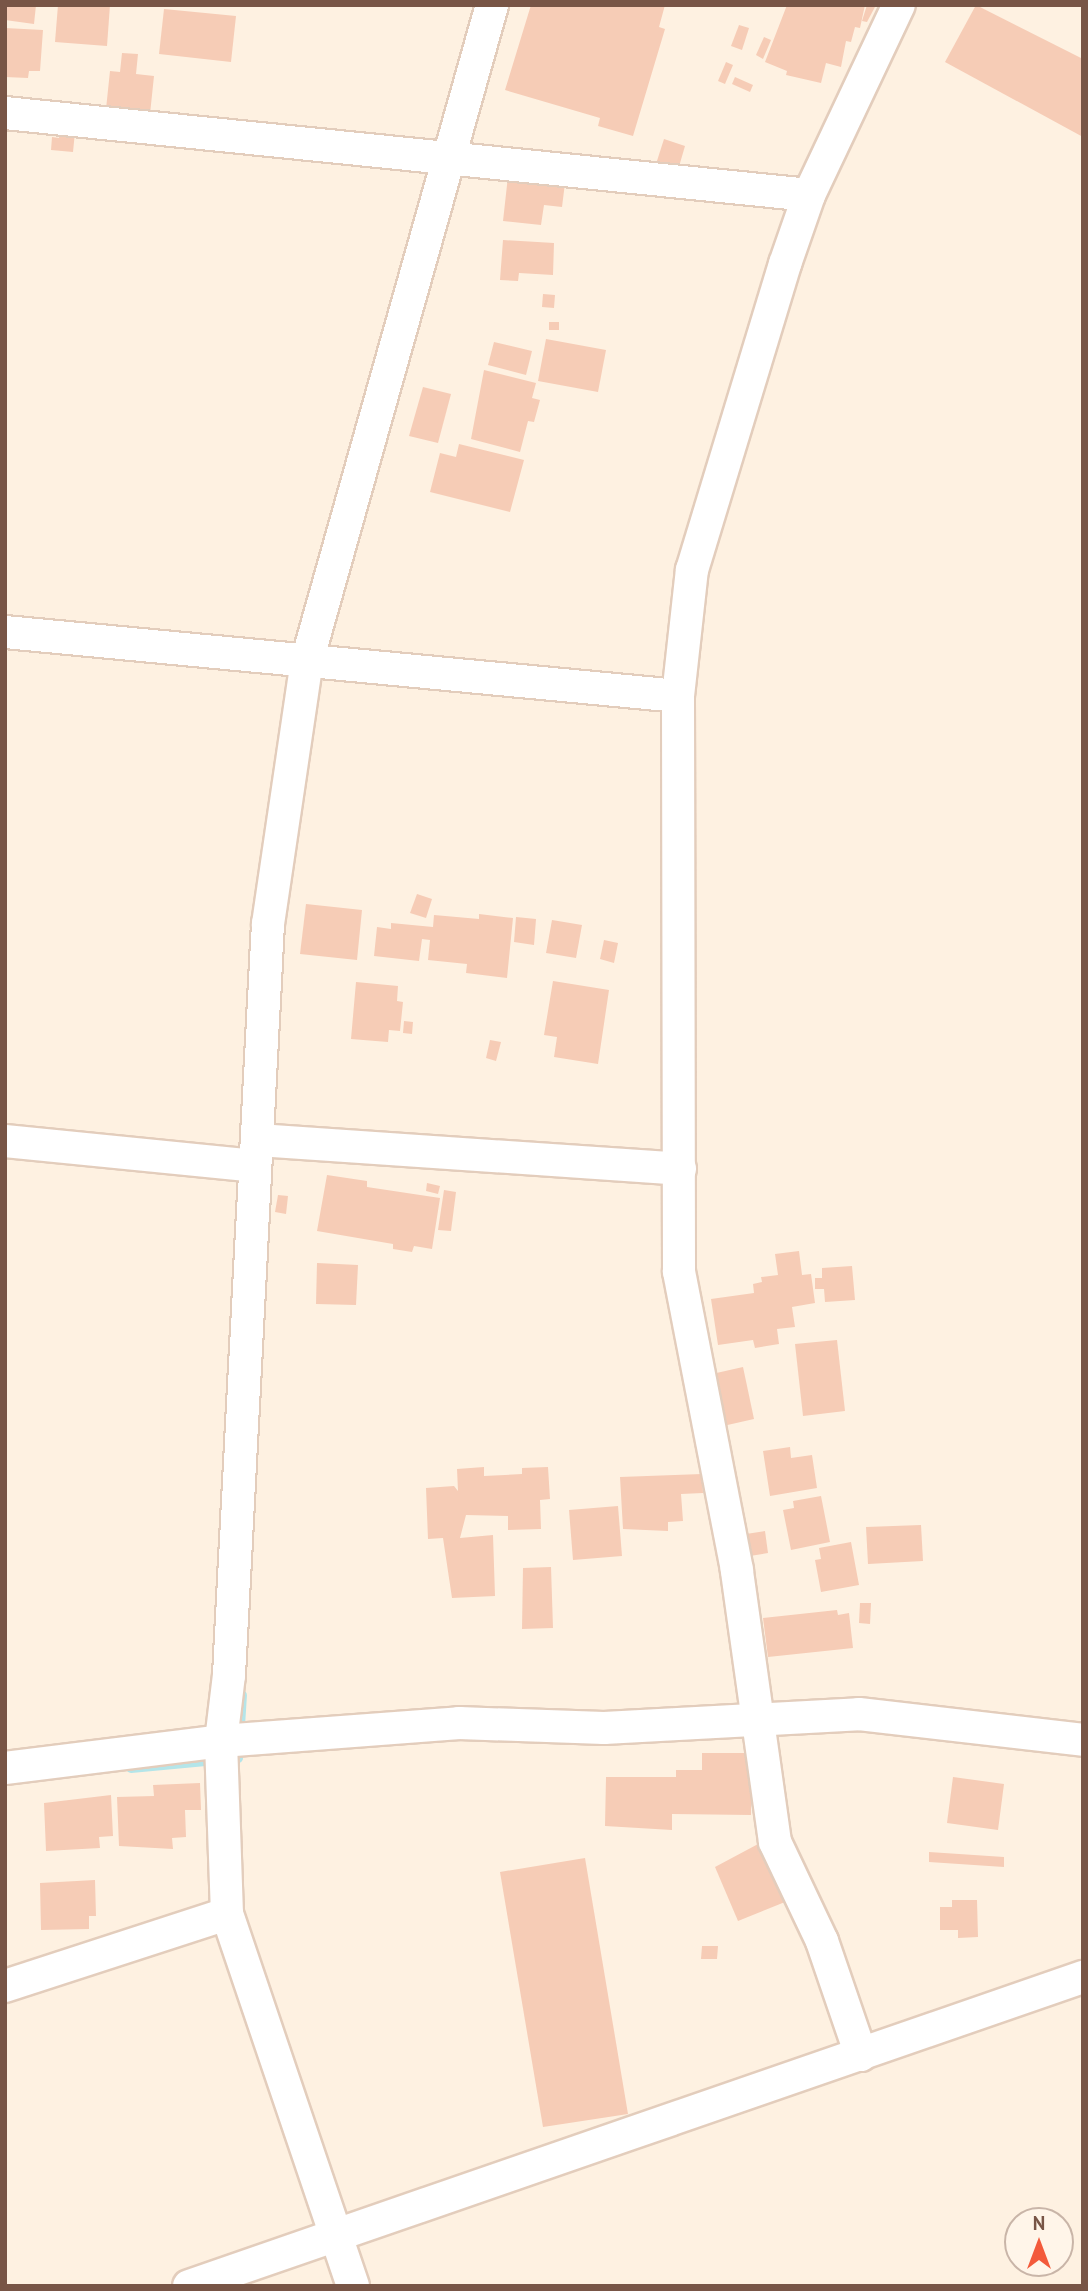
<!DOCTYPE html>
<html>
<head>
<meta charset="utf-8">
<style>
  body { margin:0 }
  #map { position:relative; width:1088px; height:2291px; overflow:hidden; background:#fef1e1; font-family:"PT Sans",sans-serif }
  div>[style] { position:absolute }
  .stream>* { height:10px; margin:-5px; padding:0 5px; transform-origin:5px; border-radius:5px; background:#b4e5e9 }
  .building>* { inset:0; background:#f6ccb6 }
  .roads { filter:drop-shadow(2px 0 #e3cdbc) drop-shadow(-2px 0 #e3cdbc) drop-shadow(0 2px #e3cdbc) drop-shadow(0 -2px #e3cdbc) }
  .minor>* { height:32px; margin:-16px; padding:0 16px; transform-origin:16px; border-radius:16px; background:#fff }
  span { translate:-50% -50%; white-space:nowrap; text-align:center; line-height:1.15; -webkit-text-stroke:5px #fff5e9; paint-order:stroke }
  .frame { position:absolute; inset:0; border:7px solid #785546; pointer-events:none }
  .north { position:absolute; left:1004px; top:2207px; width:70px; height:70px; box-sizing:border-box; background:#fff5e9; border:2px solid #c9b5a8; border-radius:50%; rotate:0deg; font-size:19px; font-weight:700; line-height:28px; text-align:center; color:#785546 }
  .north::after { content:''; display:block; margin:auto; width:24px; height:32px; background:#f35a3b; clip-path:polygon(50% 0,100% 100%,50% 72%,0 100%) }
</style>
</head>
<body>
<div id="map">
  <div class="stream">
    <i style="left:131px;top:1768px;width:107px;rotate:-5.3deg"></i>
    <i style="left:238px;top:1758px;width:63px;rotate:-86.4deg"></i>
  </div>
  <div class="building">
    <i style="clip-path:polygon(5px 5px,36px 5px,34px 24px,5px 20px)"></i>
    <i style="clip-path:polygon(58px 5px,110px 5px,107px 46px,55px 42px)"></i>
    <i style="clip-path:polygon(531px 5px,665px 5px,659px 27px,665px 29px,633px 136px,598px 126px,600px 118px,505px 90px)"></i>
    <i style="clip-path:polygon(787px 5px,865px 5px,860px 28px,855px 27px,851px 42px,846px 41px,841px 67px,826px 63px,821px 83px,786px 75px,787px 71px,765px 62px)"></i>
    <i style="clip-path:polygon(867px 5px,876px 5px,867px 22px,862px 21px)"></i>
    <i style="clip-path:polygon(976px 5px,1083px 59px,1083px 137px,945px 62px)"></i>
    <i style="clip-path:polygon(164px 9px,236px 16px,231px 62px,159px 54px)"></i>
    <i style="clip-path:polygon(739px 25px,749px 28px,742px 50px,731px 46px)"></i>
    <i style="clip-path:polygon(5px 28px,43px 30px,40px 71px,29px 71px,28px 78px,5px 77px)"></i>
    <i style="clip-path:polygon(764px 37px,771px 40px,763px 59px,756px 55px)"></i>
    <i style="clip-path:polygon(122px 53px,138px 54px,136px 74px,154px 76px,150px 114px,106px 109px,110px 71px,120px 72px)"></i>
    <i style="clip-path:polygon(726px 62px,733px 65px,725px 84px,718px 81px)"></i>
    <i style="clip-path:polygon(735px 77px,753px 85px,750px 92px,732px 84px)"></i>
    <i style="clip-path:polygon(60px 131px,75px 132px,73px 152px,51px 150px,52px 137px,59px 138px)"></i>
    <i style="clip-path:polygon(664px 139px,685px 146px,678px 170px,656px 164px)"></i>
    <i style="clip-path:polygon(508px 176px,565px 183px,562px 207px,544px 205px,541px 225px,503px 221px)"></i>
    <i style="clip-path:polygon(503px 240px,554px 243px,553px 275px,519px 273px,518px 281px,500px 280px)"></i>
    <i style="clip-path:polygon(543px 294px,555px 295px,554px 308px,542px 307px)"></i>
    <i style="clip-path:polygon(549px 322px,559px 322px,559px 330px,549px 330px)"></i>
    <i style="clip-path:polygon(546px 339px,606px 350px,598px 392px,538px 381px)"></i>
    <i style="clip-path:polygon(494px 342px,532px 351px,526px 375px,488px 365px)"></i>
    <i style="clip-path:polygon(484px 370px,536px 383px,532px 398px,540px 400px,534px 422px,528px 421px,520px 452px,471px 439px)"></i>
    <i style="clip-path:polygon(423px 387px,451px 394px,438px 443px,409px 436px)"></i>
    <i style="clip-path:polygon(459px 444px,524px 460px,510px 512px,430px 492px,440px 453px,456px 457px)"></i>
    <i style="clip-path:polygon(417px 894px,432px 899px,426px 918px,410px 913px)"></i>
    <i style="clip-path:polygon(306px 904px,362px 910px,357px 960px,300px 954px)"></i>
    <i style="clip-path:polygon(479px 914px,513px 918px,507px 978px,466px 973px,467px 964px,428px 960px,430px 940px,422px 939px,419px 961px,374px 956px,377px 927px,391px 929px,391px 923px,433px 927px,434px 915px,479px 919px)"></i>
    <i style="clip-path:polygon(516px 917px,536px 919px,534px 945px,514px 942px)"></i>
    <i style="clip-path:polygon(552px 920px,582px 925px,576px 958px,546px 953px)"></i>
    <i style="clip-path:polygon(604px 940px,618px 943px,614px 963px,600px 959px)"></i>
    <i style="clip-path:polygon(553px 981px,609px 990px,598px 1064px,554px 1057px,557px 1037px,544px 1035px)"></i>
    <i style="clip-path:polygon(356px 982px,398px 986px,397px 1001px,403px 1002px,400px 1031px,389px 1030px,388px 1042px,351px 1039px)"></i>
    <i style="clip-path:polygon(404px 1021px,413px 1022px,412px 1034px,403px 1033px)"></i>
    <i style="clip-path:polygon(490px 1040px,501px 1042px,496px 1061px,486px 1058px)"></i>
    <i style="clip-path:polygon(327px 1175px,367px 1181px,367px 1187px,440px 1198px,432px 1249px,414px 1246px,412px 1252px,393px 1249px,393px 1244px,317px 1231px)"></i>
    <i style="clip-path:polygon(427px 1183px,440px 1186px,438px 1194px,426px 1191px)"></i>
    <i style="clip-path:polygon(444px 1190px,456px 1192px,451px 1231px,438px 1230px)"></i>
    <i style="clip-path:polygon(278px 1195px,288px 1196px,286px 1214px,275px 1212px)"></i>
    <i style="clip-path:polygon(799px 1251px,802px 1275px,811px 1274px,815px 1303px,792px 1307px,795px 1327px,777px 1329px,779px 1344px,755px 1348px,753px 1340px,718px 1345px,711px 1299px,754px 1293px,753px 1284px,762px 1282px,761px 1277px,778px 1275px,775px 1254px)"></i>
    <i style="clip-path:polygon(317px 1263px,358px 1265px,356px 1305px,316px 1304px)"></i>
    <i style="clip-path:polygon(852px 1266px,855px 1300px,825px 1302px,824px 1289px,815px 1289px,815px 1278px,822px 1278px,822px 1268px)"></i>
    <i style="clip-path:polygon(837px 1340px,845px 1411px,803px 1416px,795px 1344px)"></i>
    <i style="clip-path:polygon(743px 1367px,754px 1419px,723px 1426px,712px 1374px)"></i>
    <i style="clip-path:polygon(790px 1447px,791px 1458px,812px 1455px,817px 1488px,770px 1496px,763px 1451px)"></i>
    <i style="clip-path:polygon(484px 1467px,484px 1476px,522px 1474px,522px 1468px,548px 1467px,550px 1499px,540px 1500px,541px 1529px,508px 1530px,508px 1516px,466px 1515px,460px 1538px,493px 1535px,495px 1596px,452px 1598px,443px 1538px,428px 1539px,426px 1488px,454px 1486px,458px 1491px,457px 1469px)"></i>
    <i style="clip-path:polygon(702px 1474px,703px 1493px,681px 1494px,683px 1521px,668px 1522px,668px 1531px,623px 1529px,620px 1477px)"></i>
    <i style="clip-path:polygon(821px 1496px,830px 1542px,791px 1550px,783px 1510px,794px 1508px,793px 1501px)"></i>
    <i style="clip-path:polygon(618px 1506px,622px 1556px,573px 1560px,569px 1510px)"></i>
    <i style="clip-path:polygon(921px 1525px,923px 1561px,868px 1564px,866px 1527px)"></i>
    <i style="clip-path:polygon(765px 1531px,768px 1553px,750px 1556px,746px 1534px)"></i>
    <i style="clip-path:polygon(851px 1542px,859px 1585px,821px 1592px,815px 1560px,821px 1559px,819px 1548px)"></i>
    <i style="clip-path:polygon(551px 1567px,553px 1628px,522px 1629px,523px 1568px)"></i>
    <i style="clip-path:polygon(860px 1603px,871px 1603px,870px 1624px,859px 1623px)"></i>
    <i style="clip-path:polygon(837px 1610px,838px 1615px,849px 1613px,853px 1648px,768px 1657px,763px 1618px)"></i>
    <i style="clip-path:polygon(702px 1753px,751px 1753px,751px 1815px,672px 1814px,672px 1830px,605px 1826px,606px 1777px,676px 1777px,676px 1770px,702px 1770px)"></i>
    <i style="clip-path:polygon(953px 1777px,1004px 1784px,998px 1830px,947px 1823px)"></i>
    <i style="clip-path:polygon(200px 1783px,201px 1810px,185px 1810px,186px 1837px,172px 1838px,173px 1849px,119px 1846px,117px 1797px,154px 1796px,153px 1785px)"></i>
    <i style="clip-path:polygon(111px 1795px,113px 1836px,99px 1837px,100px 1848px,46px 1851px,44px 1803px)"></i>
    <i style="clip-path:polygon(760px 1843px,785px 1902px,738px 1921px,715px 1867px)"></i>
    <i style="clip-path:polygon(929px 1852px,1004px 1857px,1004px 1867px,929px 1862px)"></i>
    <i style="clip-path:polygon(585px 1858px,628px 2114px,543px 2127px,500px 1872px)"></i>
    <i style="clip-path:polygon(95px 1880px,96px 1916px,89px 1916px,89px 1929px,41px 1930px,40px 1883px)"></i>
    <i style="clip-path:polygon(952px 1900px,977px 1900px,978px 1937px,958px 1938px,958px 1930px,940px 1930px,940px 1907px,952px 1907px)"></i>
    <i style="clip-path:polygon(702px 1946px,718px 1946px,717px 1959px,701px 1959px)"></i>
  </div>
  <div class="roads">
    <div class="minor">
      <i style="left:5px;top:113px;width:808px;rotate:5.82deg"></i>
      <i style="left:5px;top:632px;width:676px;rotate:5.43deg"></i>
      <i style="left:258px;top:1140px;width:423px;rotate:3.9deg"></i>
      <i style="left:5px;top:1141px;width:251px;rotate:5.7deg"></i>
      <i style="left:5px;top:1768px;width:218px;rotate:-7.1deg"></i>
      <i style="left:221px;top:1741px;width:239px;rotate:-4.3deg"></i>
      <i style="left:459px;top:1723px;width:145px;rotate:2deg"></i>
      <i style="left:604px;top:1728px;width:255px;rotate:-3.1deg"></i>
      <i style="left:859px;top:1714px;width:226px;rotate:6.6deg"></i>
      <i style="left:5px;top:1986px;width:233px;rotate:-18deg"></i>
      <i style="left:861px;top:2055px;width:120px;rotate:-108.9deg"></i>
      <i style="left:822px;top:1941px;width:110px;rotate:-115.4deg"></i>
      <i style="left:775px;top:1842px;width:275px;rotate:-98deg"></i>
      <i style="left:737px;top:1570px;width:304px;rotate:-101deg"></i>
      <i style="left:679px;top:1272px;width:576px;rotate:-90.1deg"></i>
      <i style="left:678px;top:696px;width:127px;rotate:-83.7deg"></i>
      <i style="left:692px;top:570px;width:320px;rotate:-73.1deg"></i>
      <i style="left:785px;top:264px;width:73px;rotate:-70.8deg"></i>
      <i style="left:809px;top:195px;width:210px;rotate:-64.7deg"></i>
      <i style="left:189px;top:2286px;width:946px;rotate:-19.07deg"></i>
      <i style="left:353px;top:2286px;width:393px;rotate:-108.7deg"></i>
      <i style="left:227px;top:1914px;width:173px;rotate:-92deg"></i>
      <i style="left:221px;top:1741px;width:66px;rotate:-83.1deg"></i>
      <i style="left:229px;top:1675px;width:752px;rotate:-87.03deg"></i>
      <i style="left:268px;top:924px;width:266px;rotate:-81.6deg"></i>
      <i style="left:307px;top:661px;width:682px;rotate:-74.25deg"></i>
    </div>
  </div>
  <div class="frame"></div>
  <div class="north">N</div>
</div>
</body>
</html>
